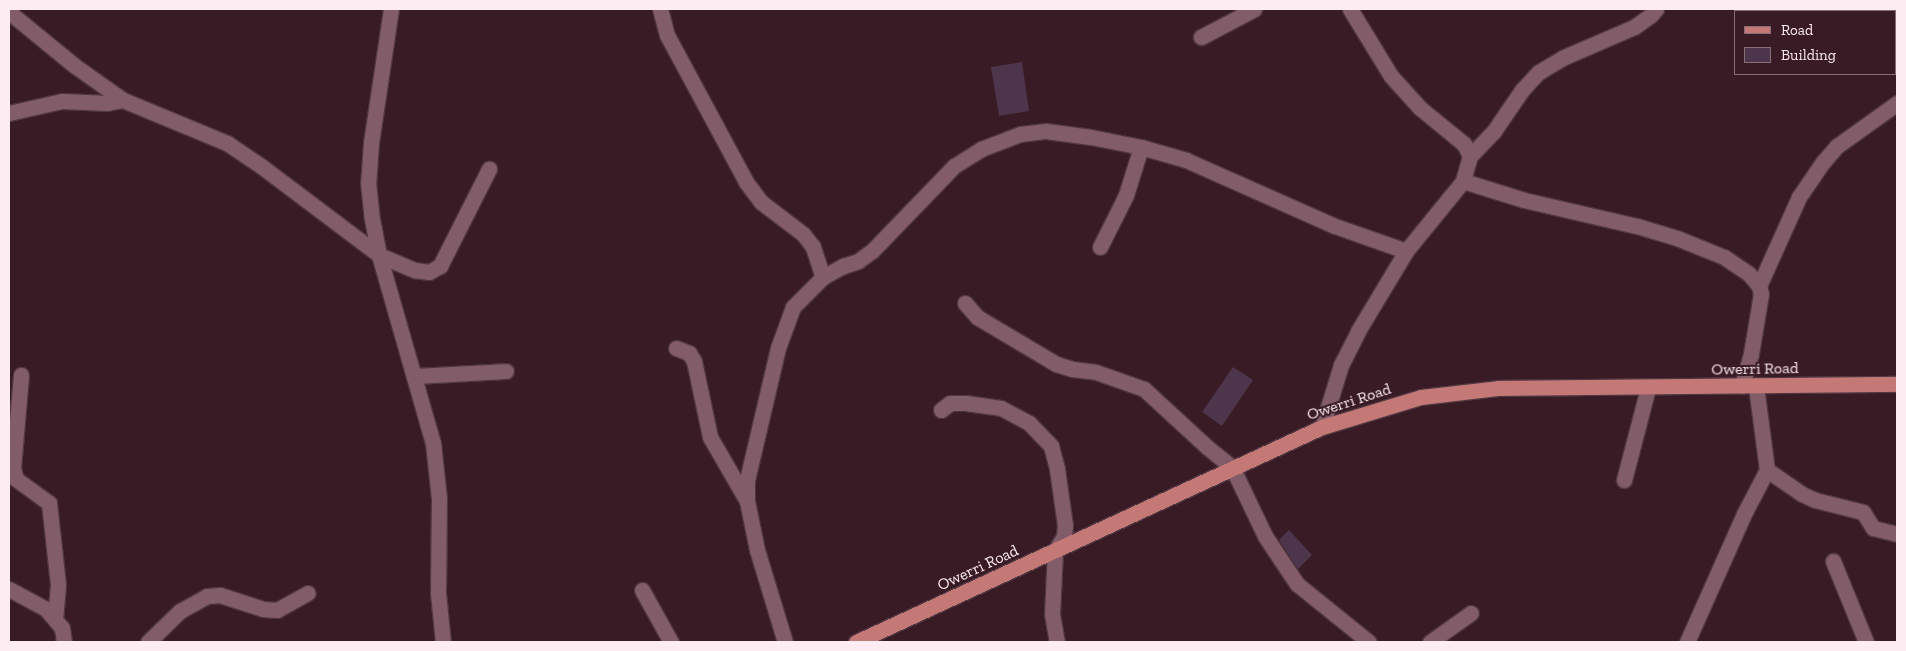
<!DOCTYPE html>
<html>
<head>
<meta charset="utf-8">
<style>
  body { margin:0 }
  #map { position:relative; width:1906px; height:651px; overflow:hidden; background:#391b26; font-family:"Zilla Slab",serif }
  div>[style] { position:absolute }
  .building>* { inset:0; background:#4d354c }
  .roads { filter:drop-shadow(1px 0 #503741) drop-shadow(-1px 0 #503741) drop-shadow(0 1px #503741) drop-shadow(0 -1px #503741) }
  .minor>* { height:15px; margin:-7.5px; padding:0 7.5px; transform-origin:7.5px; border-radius:7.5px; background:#825d69 }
  .major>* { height:15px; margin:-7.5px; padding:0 7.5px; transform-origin:7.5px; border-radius:7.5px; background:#c57977 }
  span { translate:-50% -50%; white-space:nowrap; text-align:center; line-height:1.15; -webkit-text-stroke:4px #391b26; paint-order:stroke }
  .street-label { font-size:16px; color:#fdecf1 }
  .frame { position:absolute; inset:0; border:10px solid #fdecf1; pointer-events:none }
  .legend { position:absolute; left:1734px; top:10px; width:162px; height:65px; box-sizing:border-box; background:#391b26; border:1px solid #876f77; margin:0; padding:6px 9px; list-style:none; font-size:15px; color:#fdecf1 }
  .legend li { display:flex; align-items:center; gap:10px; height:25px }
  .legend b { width:25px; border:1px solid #876f77 }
</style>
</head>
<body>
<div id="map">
  <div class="building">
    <i style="clip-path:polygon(1022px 62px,1029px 111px,999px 116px,991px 67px)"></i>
    <i style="clip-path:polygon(1233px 367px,1253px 380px,1222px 426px,1202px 412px)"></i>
    <i style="clip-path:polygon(1289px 530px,1312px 555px,1298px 569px,1279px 540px)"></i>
  </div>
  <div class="roads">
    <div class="minor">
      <i style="left:391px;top:9px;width:135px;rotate:98.5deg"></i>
      <i style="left:371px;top:143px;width:39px;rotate:94deg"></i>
      <i style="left:368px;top:182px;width:37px;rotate:84deg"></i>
      <i style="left:372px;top:219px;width:37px;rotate:79deg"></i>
      <i style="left:379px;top:255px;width:196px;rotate:74deg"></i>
      <i style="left:433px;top:443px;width:55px;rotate:83.8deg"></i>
      <i style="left:439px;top:498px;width:95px;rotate:90.6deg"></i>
      <i style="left:438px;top:593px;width:49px;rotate:84.2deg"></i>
      <i style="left:660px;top:9px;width:27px;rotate:75deg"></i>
      <i style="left:667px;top:35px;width:167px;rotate:61.7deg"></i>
      <i style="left:746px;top:182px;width:25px;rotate:53deg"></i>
      <i style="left:761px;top:202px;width:53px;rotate:37.3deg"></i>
      <i style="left:803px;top:234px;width:16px;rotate:52deg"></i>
      <i style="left:813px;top:247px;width:32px;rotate:72deg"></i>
      <i style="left:1350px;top:9px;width:79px;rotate:58.5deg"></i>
      <i style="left:1391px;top:76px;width:43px;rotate:47.8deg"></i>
      <i style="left:1420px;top:108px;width:57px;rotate:39.3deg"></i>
      <i style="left:1464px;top:144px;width:13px;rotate:63deg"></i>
      <i style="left:1470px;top:156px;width:26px;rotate:106deg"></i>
      <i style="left:9px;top:12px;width:85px;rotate:39.3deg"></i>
      <i style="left:75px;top:66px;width:59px;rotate:35.3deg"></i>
      <i style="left:123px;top:100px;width:113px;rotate:22.5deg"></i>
      <i style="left:227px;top:143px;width:41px;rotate:34.1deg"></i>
      <i style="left:261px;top:166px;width:148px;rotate:37deg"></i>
      <i style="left:379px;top:255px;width:39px;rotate:23deg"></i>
      <i style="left:415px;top:270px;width:14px;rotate:8deg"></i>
      <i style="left:429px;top:272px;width:13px;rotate:-29deg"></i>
      <i style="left:440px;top:266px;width:109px;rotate:-63.2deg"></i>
      <i style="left:1201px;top:37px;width:60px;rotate:-27.8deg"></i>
      <i style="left:9px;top:113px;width:54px;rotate:-12.8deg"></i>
      <i style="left:62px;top:101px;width:45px;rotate:2.5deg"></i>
      <i style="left:107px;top:103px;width:16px;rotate:-11deg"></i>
      <i style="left:1470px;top:156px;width:35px;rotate:-46deg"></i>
      <i style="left:1494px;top:131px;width:50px;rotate:-55.7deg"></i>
      <i style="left:1522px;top:90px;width:25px;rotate:-47deg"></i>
      <i style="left:1539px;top:72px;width:27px;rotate:-31deg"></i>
      <i style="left:1562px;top:58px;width:78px;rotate:-23.3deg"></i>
      <i style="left:1634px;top:27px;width:21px;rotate:-35deg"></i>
      <i style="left:1651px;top:15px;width:8px;rotate:-50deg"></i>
      <i style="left:1100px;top:247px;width:58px;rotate:-63.4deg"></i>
      <i style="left:1126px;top:195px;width:50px;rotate:-72.6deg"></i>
      <i style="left:1759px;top:286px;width:98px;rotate:-65.8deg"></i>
      <i style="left:1799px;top:197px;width:42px;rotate:-55.6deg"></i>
      <i style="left:1823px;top:162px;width:21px;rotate:-49deg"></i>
      <i style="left:1837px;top:146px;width:74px;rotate:-35.6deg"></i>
      <i style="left:965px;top:303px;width:18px;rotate:49deg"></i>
      <i style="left:977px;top:317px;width:92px;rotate:30.7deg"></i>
      <i style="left:1056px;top:364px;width:17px;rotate:17deg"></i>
      <i style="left:1072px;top:369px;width:24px;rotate:7deg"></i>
      <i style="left:1096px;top:372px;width:51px;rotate:19.5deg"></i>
      <i style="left:1144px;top:389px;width:86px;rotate:42.6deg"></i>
      <i style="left:1207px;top:447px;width:32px;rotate:39deg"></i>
      <i style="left:1232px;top:467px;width:76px;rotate:64.4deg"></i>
      <i style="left:1265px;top:536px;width:58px;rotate:56.3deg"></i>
      <i style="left:1297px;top:584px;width:92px;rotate:38.9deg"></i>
      <i style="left:676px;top:348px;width:14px;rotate:21deg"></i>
      <i style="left:689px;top:353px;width:9px;rotate:58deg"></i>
      <i style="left:694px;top:361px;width:78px;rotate:78.1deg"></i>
      <i style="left:710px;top:437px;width:74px;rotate:60deg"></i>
      <i style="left:21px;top:375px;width:93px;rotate:94.9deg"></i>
      <i style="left:13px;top:468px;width:11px;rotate:75deg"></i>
      <i style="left:16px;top:479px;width:41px;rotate:36deg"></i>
      <i style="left:49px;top:503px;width:82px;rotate:83.7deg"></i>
      <i style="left:58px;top:585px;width:33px;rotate:95deg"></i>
      <i style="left:414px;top:376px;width:92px;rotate:-3.1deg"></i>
      <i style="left:941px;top:410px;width:11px;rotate:-38deg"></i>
      <i style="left:950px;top:403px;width:16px"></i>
      <i style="left:966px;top:403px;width:35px;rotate:8deg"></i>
      <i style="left:1001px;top:408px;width:32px;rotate:28deg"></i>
      <i style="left:1029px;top:423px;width:32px;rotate:46deg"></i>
      <i style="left:1051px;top:446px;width:24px;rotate:75deg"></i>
      <i style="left:1057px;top:469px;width:57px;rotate:81.9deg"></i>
      <i style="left:1065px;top:525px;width:11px;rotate:95deg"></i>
      <i style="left:1064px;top:536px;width:17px;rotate:121deg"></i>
      <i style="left:1055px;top:551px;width:63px;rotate:92.7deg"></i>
      <i style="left:1052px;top:614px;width:28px;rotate:80deg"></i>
      <i style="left:1322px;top:427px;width:65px;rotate:-73deg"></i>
      <i style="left:1341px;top:365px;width:38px;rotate:-63deg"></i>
      <i style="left:1358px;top:331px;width:93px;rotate:-59deg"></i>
      <i style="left:1406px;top:251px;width:90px;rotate:-50.8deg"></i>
      <i style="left:1463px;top:181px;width:64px;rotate:17.3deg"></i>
      <i style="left:1524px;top:200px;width:116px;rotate:13deg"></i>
      <i style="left:1637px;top:226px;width:42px;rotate:16.7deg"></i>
      <i style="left:1677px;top:238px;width:51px;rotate:22deg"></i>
      <i style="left:1724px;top:257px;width:30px;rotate:34deg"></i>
      <i style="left:1749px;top:274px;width:16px;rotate:50deg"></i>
      <i style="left:1759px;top:286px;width:8px;rotate:76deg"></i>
      <i style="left:1761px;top:294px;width:61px;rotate:99.5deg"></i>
      <i style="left:1751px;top:354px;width:33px;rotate:106deg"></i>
      <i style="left:1767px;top:470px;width:42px;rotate:34.4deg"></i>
      <i style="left:1802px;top:494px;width:14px;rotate:25deg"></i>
      <i style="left:1815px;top:500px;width:49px;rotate:14deg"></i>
      <i style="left:1863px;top:512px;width:19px;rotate:58deg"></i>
      <i style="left:1873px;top:528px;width:25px;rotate:14deg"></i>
      <i style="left:1624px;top:480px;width:95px;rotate:-75.4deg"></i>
      <i style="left:1833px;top:561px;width:87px;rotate:67.8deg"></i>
      <i style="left:9px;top:589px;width:42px;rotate:28.4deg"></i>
      <i style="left:46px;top:609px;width:25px;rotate:50deg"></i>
      <i style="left:62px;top:628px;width:14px;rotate:82deg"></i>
      <i style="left:642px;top:590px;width:60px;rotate:60.9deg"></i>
      <i style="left:148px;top:642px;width:45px;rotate:-44.1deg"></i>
      <i style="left:180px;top:611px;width:31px;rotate:-29deg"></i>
      <i style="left:207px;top:596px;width:13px;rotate:-4deg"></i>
      <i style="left:220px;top:595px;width:45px;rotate:18deg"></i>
      <i style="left:263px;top:609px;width:14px;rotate:4deg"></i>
      <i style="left:277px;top:610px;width:35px;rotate:-29deg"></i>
      <i style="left:785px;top:642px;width:96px;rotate:-106.9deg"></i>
      <i style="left:757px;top:550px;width:50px;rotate:-101.5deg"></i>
      <i style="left:747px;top:501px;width:21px;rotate:-90deg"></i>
      <i style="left:747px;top:480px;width:136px;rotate:-76.8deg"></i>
      <i style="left:778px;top:348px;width:44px;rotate:-69.9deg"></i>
      <i style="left:793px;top:307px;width:42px;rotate:-45deg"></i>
      <i style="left:823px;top:277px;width:23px;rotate:-29deg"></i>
      <i style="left:843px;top:266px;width:16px;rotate:-18deg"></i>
      <i style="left:858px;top:261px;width:17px;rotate:-36deg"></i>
      <i style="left:872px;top:251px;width:118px;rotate:-46deg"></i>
      <i style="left:954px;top:166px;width:32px;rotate:-32deg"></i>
      <i style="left:981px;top:149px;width:42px;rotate:-21deg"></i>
      <i style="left:1020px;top:134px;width:26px;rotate:-7deg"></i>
      <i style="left:1046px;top:131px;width:45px;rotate:7.6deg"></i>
      <i style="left:1091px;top:137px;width:51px;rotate:11.3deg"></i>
      <i style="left:1141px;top:147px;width:47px;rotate:16.1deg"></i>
      <i style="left:1186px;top:160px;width:163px;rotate:23.9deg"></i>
      <i style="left:1335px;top:226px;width:75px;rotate:19.4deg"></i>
      <i style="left:1430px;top:642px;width:50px;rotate:-35.3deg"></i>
      <i style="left:1687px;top:642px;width:142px;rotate:-66deg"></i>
      <i style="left:1745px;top:512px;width:47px;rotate:-62.4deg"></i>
      <i style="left:1767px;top:470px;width:85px;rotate:-97.5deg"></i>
    </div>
    <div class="major">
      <i style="left:856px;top:642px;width:513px;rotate:-24.77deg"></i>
      <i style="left:1322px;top:427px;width:103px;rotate:-16.9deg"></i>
      <i style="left:1421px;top:397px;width:79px;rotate:-6.6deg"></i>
      <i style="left:1499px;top:388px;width:398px;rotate:-0.6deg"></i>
    </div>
  </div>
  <div class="street-label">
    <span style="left:1755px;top:369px;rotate:-1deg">Owerri Road</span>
    <span style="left:1349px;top:402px;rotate:-18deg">Owerri Road</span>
    <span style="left:978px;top:568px;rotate:-25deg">Owerri Road</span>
  </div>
  <div class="frame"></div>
  <ul class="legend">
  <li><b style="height:6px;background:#c57977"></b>Road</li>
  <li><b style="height:14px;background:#4d354c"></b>Building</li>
  </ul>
</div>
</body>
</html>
